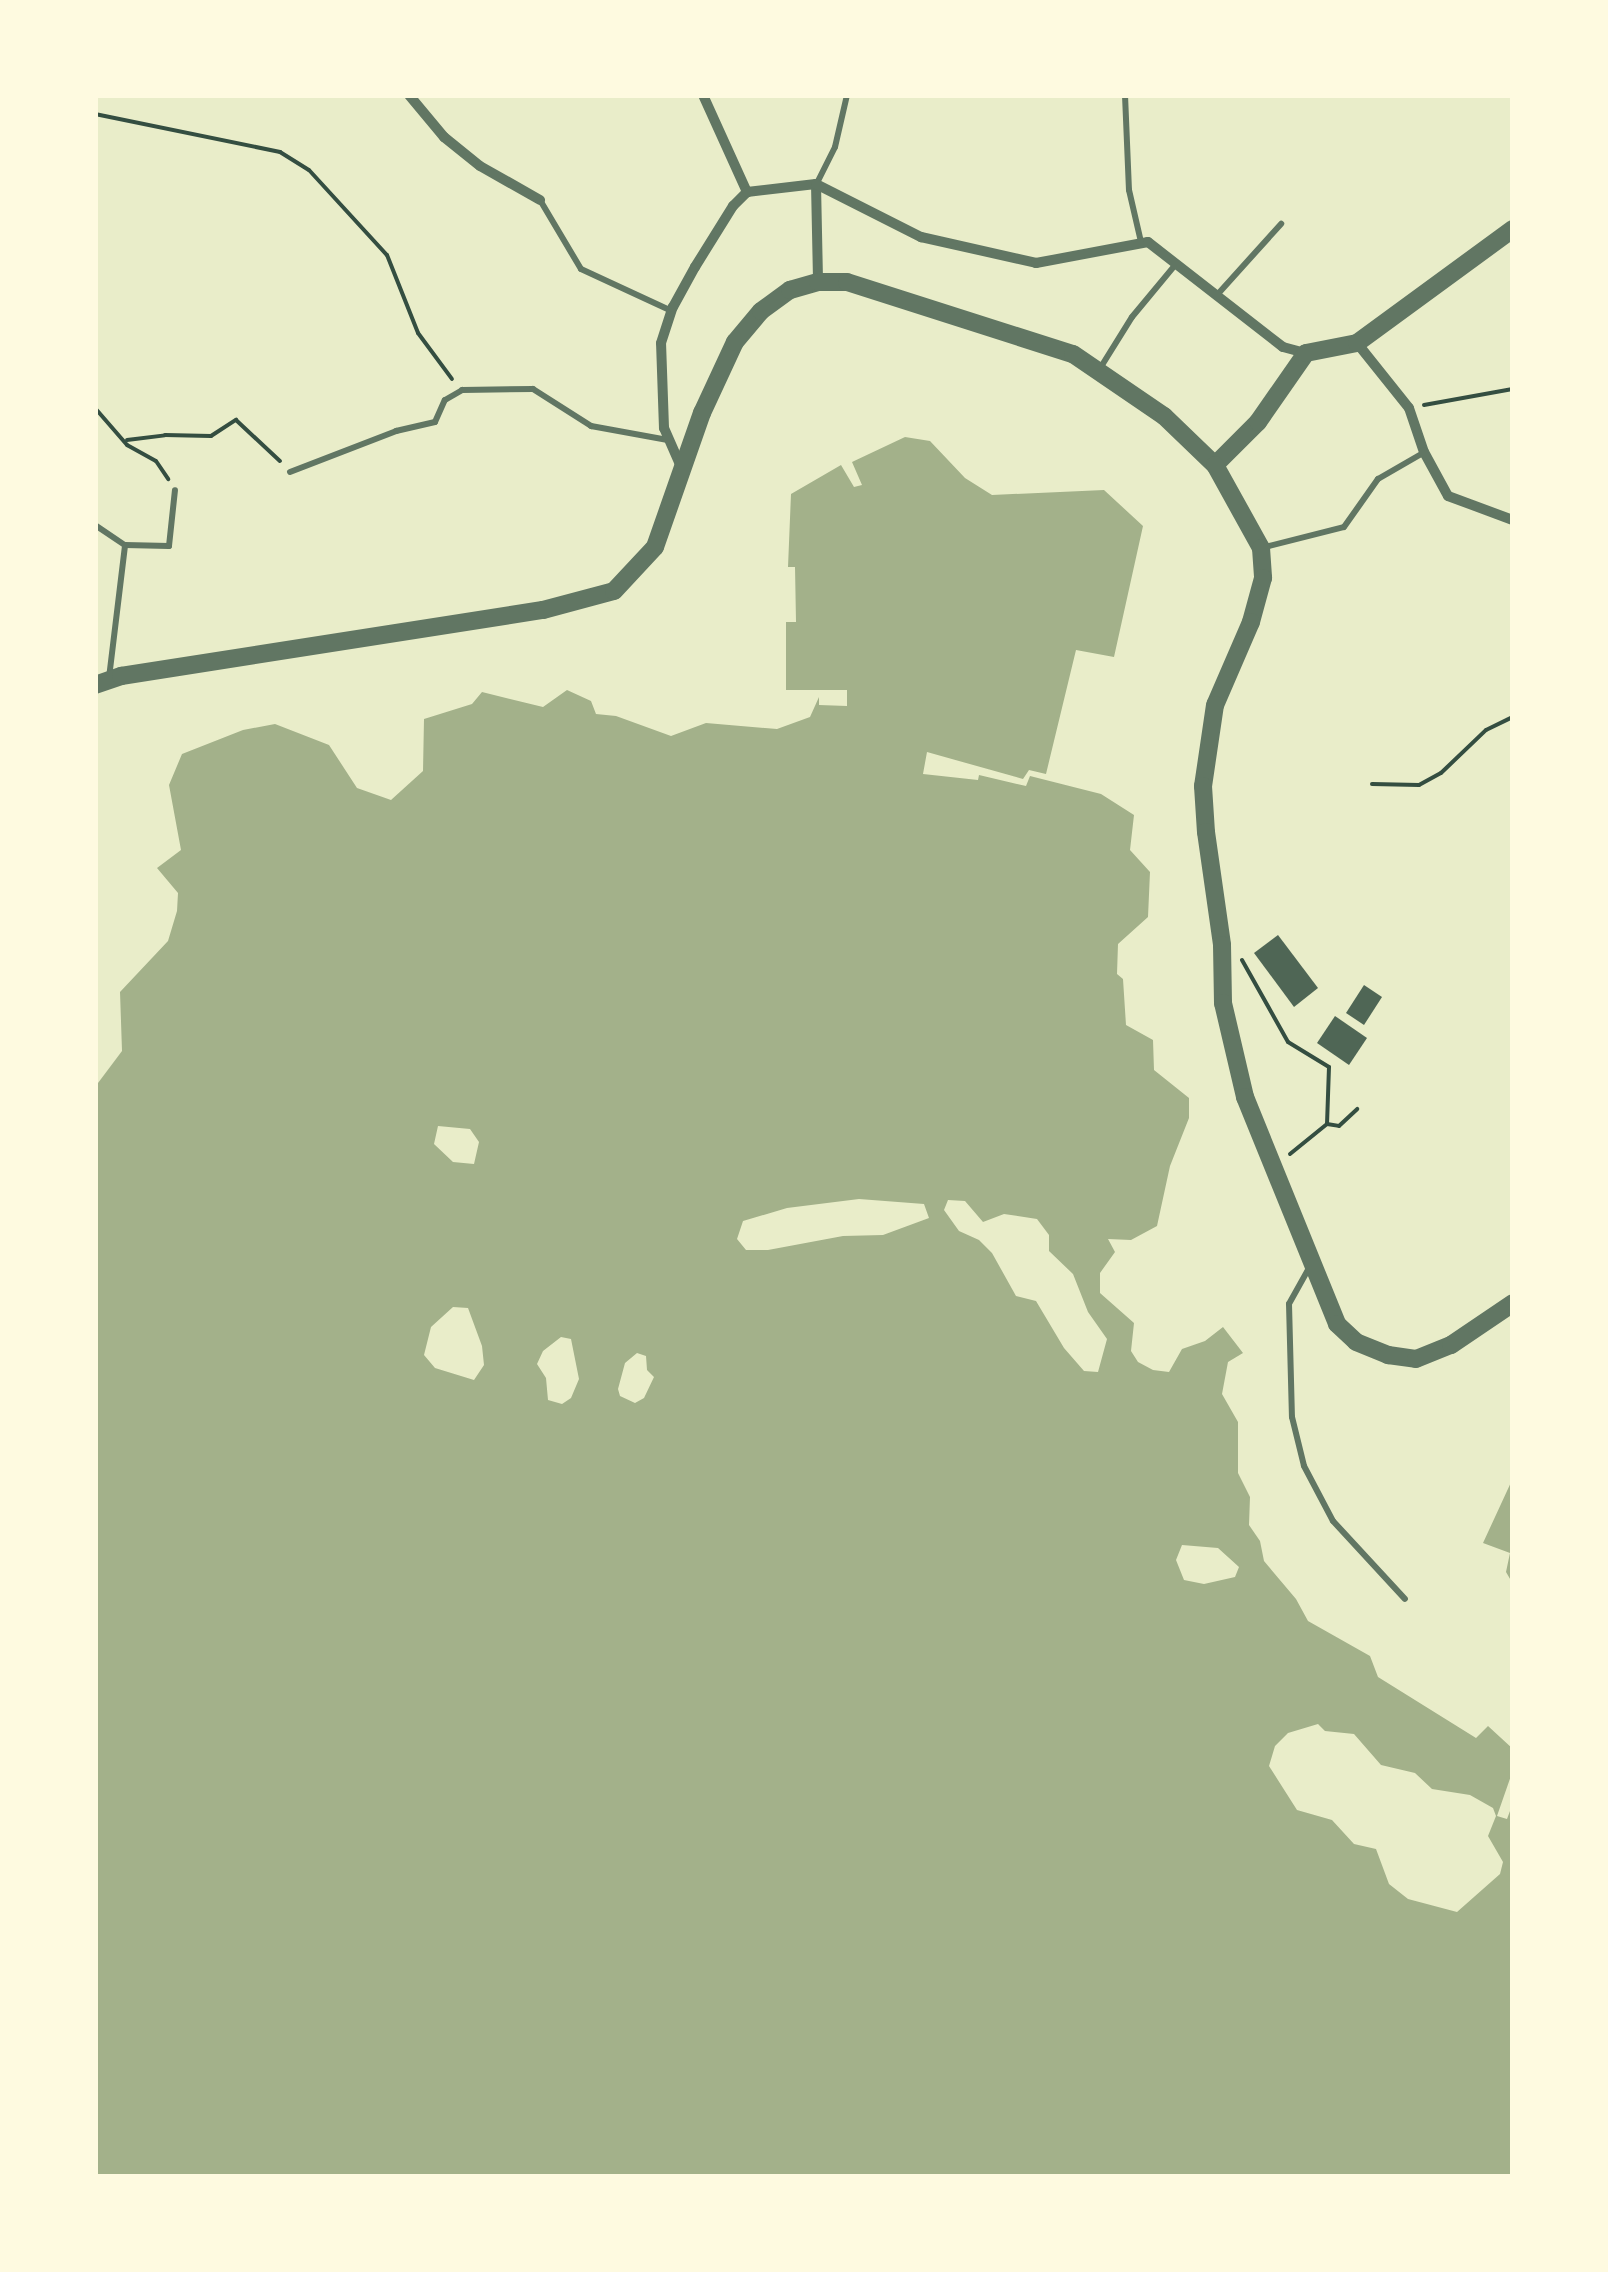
<!DOCTYPE html>
<html>
<head>
<meta charset="utf-8">
<style>
  body { margin:0 }
  #map { position:relative; width:1608px; height:2272px; overflow:hidden; background:#e9edc9; font-family:"Varela Round",sans-serif }
  div>[style] { position:absolute }
  .water>* { inset:0; background:#a3b18a }
  .pier>* { inset:0; background:#e9edc9 }
  .building>* { inset:0; background:#4f6655 }
  .path>* { height:4px; margin:-2px; padding:0 2px; transform-origin:2px; border-radius:2px; background:#344e41 }
  .service>* { height:6px; margin:-3px; padding:0 3px; transform-origin:3px; border-radius:3px; background:#617663 }
  .minor>* { height:10px; margin:-5px; padding:0 5px; transform-origin:5px; border-radius:5px; background:#617663 }
  .tertiary>* { height:18px; margin:-9px; padding:0 9px; transform-origin:9px; border-radius:9px; background:#617663 }
  span { translate:-50% -50%; white-space:nowrap; text-align:center; line-height:1.15; -webkit-text-stroke:9px #fefae0; paint-order:stroke }
  .frame { position:absolute; inset:0; border:98px solid #fefae0; pointer-events:none }
</style>
</head>
<body>
<div id="map">
  <div class="water">
    <i style="clip-path:polygon(evenodd,905px 437px,930px 441px,965px 478px,992px 495px,1104px 490px,1143px 526px,1114px 657px,1076px 650px,1046px 774px,1029px 770px,1023px 779px,927px 752px,923px 774px,978px 780px,979px 775px,1026px 786px,1030px 776px,1101px 794px,1134px 815px,1130px 850px,1150px 872px,1148px 917px,1118px 944px,1117px 974px,1123px 979px,1126px 1025px,1153px 1040px,1154px 1070px,1189px 1098px,1189px 1118px,1170px 1166px,1157px 1226px,1131px 1240px,1108px 1239px,1115px 1252px,1100px 1273px,1100px 1293px,1134px 1323px,1131px 1351px,1138px 1362px,1153px 1370px,1169px 1372px,1182px 1349px,1205px 1341px,1223px 1327px,1243px 1353px,1228px 1362px,1222px 1394px,1238px 1422px,1238px 1473px,1250px 1497px,1249px 1525px,1260px 1541px,1264px 1561px,1296px 1599px,1308px 1621px,1370px 1656px,1378px 1677px,1476px 1738px,1488px 1726px,1513px 1749px,1513px 1770px,1497px 1816px,1507px 1819px,1513px 1803px,1513px 2177px,95px 2177px,95px 1087px,122px 1051px,120px 992px,168px 941px,177px 911px,178px 893px,157px 868px,181px 850px,169px 785px,182px 754px,243px 730px,275px 724px,329px 745px,357px 788px,391px 800px,423px 771px,424px 719px,472px 704px,482px 692px,543px 707px,567px 690px,591px 701px,596px 714px,616px 716px,671px 736px,706px 723px,777px 729px,810px 717px,819px 697px,819px 705px,847px 706px,847px 690px,786px 690px,786px 622px,796px 622px,795px 567px,788px 567px,791px 494px,841px 465px,854px 487px,862px 485px,852px 462px,905px 437px,438px 1126px,470px 1129px,479px 1142px,474px 1164px,453px 1162px,434px 1144px,438px 1126px,905px 437px,948px 1200px,965px 1201px,983px 1222px,1004px 1214px,1037px 1219px,1049px 1235px,1049px 1251px,1073px 1274px,1088px 1312px,1107px 1339px,1098px 1372px,1084px 1371px,1064px 1348px,1036px 1301px,1016px 1296px,992px 1253px,979px 1240px,959px 1231px,944px 1210px,948px 1200px,905px 437px,453px 1307px,468px 1308px,482px 1346px,484px 1365px,474px 1380px,435px 1368px,424px 1355px,431px 1327px,453px 1307px,905px 437px,561px 1337px,571px 1339px,579px 1379px,571px 1398px,562px 1404px,548px 1400px,546px 1378px,537px 1364px,543px 1351px,561px 1337px,905px 437px,637px 1353px,646px 1356px,647px 1370px,654px 1377px,644px 1398px,635px 1403px,620px 1396px,618px 1389px,625px 1363px,637px 1353px,905px 437px,1182px 1545px,1218px 1548px,1239px 1567px,1235px 1577px,1204px 1584px,1184px 1580px,1176px 1560px,1182px 1545px,905px 437px,1318px 1724px,1325px 1731px,1354px 1734px,1381px 1765px,1415px 1773px,1432px 1789px,1470px 1795px,1493px 1808px,1496px 1816px,1488px 1836px,1503px 1862px,1500px 1874px,1457px 1912px,1408px 1899px,1389px 1884px,1376px 1849px,1354px 1844px,1332px 1820px,1297px 1810px,1269px 1766px,1275px 1746px,1288px 1733px,1318px 1724px)"></i>
    <i style="clip-path:polygon(1513px 1478px,1513px 1584px,1506px 1572px,1510px 1553px,1483px 1543px)"></i>
  </div>
  <div class="pier">
    <i style="clip-path:polygon(859px 1199px,924px 1204px,929px 1218px,883px 1235px,843px 1236px,768px 1250px,746px 1250px,737px 1239px,743px 1221px,787px 1208px)"></i>
  </div>
  <div class="building">
    <i style="clip-path:polygon(1278px 935px,1318px 988px,1294px 1007px,1254px 953px)"></i>
    <i style="clip-path:polygon(1364px 985px,1382px 997px,1364px 1025px,1346px 1013px)"></i>
    <i style="clip-path:polygon(1335px 1016px,1367px 1038px,1349px 1065px,1317px 1043px)"></i>
  </div>
  <div class="path">
    <i style="left:95px;top:114px;width:189px;rotate:11.6deg"></i>
    <i style="left:280px;top:152px;width:34px;rotate:32deg"></i>
    <i style="left:309px;top:170px;width:115px;rotate:47.5deg"></i>
    <i style="left:387px;top:255px;width:84px;rotate:68.3deg"></i>
    <i style="left:418px;top:333px;width:57px;rotate:53.5deg"></i>
    <i style="left:1424px;top:405px;width:90px;rotate:-10.2deg"></i>
    <i style="left:95px;top:408px;width:49px;rotate:49.1deg"></i>
    <i style="left:127px;top:445px;width:33px;rotate:29deg"></i>
    <i style="left:156px;top:461px;width:22px;rotate:56deg"></i>
    <i style="left:127px;top:440px;width:38px;rotate:-7deg"></i>
    <i style="left:165px;top:435px;width:46px;rotate:1.2deg"></i>
    <i style="left:211px;top:436px;width:30px;rotate:-33deg"></i>
    <i style="left:236px;top:420px;width:60px;rotate:43deg"></i>
    <i style="left:1372px;top:784px;width:47px;rotate:1.2deg"></i>
    <i style="left:1419px;top:785px;width:25px;rotate:-29deg"></i>
    <i style="left:1441px;top:773px;width:62px;rotate:-43.7deg"></i>
    <i style="left:1486px;top:730px;width:30px;rotate:-26deg"></i>
    <i style="left:1242px;top:960px;width:94px;rotate:60.7deg"></i>
    <i style="left:1288px;top:1042px;width:48px;rotate:31.4deg"></i>
    <i style="left:1329px;top:1067px;width:57px;rotate:92deg"></i>
    <i style="left:1290px;top:1154px;width:48px;rotate:-39deg"></i>
    <i style="left:1327px;top:1124px;width:12px;rotate:9deg"></i>
    <i style="left:1339px;top:1126px;width:25px;rotate:-43deg"></i>
  </div>
  <div class="service">
    <i style="left:1125px;top:95px;width:95px;rotate:87.6deg"></i>
    <i style="left:1129px;top:190px;width:53px;rotate:77deg"></i>
    <i style="left:817px;top:183px;width:40px;rotate:-63.4deg"></i>
    <i style="left:835px;top:147px;width:53px;rotate:-77deg"></i>
    <i style="left:540px;top:200px;width:80px;rotate:59.3deg"></i>
    <i style="left:581px;top:269px;width:100px;rotate:24.8deg"></i>
    <i style="left:1217px;top:295px;width:96px;rotate:-48deg"></i>
    <i style="left:1099px;top:370px;width:62px;rotate:-58.1deg"></i>
    <i style="left:1132px;top:317px;width:69px;rotate:-50.3deg"></i>
    <i style="left:290px;top:472px;width:114px;rotate:-21.1deg"></i>
    <i style="left:396px;top:431px;width:40px;rotate:-13deg"></i>
    <i style="left:435px;top:422px;width:24px;rotate:-66deg"></i>
    <i style="left:445px;top:400px;width:20px;rotate:-30deg"></i>
    <i style="left:462px;top:390px;width:71px;rotate:-0.8deg"></i>
    <i style="left:533px;top:389px;width:69px;rotate:32.5deg"></i>
    <i style="left:591px;top:426px;width:78px;rotate:10.3deg"></i>
    <i style="left:95px;top:525px;width:36px;rotate:34deg"></i>
    <i style="left:125px;top:545px;width:44px;rotate:1.3deg"></i>
    <i style="left:169px;top:546px;width:56px;rotate:-83.9deg"></i>
    <i style="left:1265px;top:547px;width:81px;rotate:-14.2deg"></i>
    <i style="left:1344px;top:527px;width:59px;rotate:-54.7deg"></i>
    <i style="left:1378px;top:479px;width:52px;rotate:-30deg"></i>
    <i style="left:109px;top:678px;width:134px;rotate:-83.1deg"></i>
    <i style="left:1309px;top:1268px;width:41px;rotate:119.1deg"></i>
    <i style="left:1289px;top:1304px;width:113px;rotate:88.5deg"></i>
    <i style="left:1292px;top:1417px;width:50px;rotate:76.2deg"></i>
    <i style="left:1304px;top:1466px;width:62px;rotate:62.2deg"></i>
    <i style="left:1333px;top:1521px;width:106px;rotate:47.3deg"></i>
  </div>
  <div class="minor">
    <i style="left:409px;top:95px;width:55px;rotate:50.2deg"></i>
    <i style="left:444px;top:137px;width:46px;rotate:38.9deg"></i>
    <i style="left:480px;top:166px;width:69px;rotate:29.5deg"></i>
    <i style="left:703px;top:95px;width:107px;rotate:65.6deg"></i>
    <i style="left:816px;top:184px;width:98px;rotate:88.8deg"></i>
    <i style="left:1357px;top:343px;width:83px;rotate:51.3deg"></i>
    <i style="left:1409px;top:408px;width:46px;rotate:71.2deg"></i>
    <i style="left:1424px;top:452px;width:50px;rotate:61.4deg"></i>
    <i style="left:1448px;top:496px;width:69px;rotate:20.3deg"></i>
    <i style="left:682px;top:469px;width:45px;rotate:-113.7deg"></i>
    <i style="left:664px;top:428px;width:85px;rotate:-92deg"></i>
    <i style="left:661px;top:343px;width:38px;rotate:-72deg"></i>
    <i style="left:673px;top:307px;width:46px;rotate:-61.2deg"></i>
    <i style="left:695px;top:267px;width:72px;rotate:-58.1deg"></i>
    <i style="left:733px;top:206px;width:20px;rotate:-45deg"></i>
    <i style="left:747px;top:192px;width:69px;rotate:-6.6deg"></i>
    <i style="left:816px;top:184px;width:118px;rotate:26.8deg"></i>
    <i style="left:921px;top:237px;width:118px;rotate:12.7deg"></i>
    <i style="left:1036px;top:263px;width:114px;rotate:-10.6deg"></i>
    <i style="left:1148px;top:242px;width:171px;rotate:37.9deg"></i>
    <i style="left:1283px;top:347px;width:24px;rotate:15deg"></i>
  </div>
  <div class="tertiary">
    <i style="left:1215px;top:465px;width:61px;rotate:-45deg"></i>
    <i style="left:1258px;top:422px;width:84px;rotate:-55.2deg"></i>
    <i style="left:1306px;top:353px;width:52px;rotate:-11.1deg"></i>
    <i style="left:1357px;top:343px;width:193px;rotate:-36.2deg"></i>
    <i style="left:95px;top:685px;width:28px;rotate:-19deg"></i>
    <i style="left:121px;top:676px;width:427px;rotate:-8.9deg"></i>
    <i style="left:543px;top:610px;width:73px;rotate:-15deg"></i>
    <i style="left:614px;top:591px;width:60px;rotate:-47deg"></i>
    <i style="left:655px;top:547px;width:142px;rotate:-70.7deg"></i>
    <i style="left:702px;top:413px;width:78px;rotate:-65.1deg"></i>
    <i style="left:735px;top:342px;width:40px;rotate:-50deg"></i>
    <i style="left:761px;top:311px;width:36px;rotate:-36deg"></i>
    <i style="left:790px;top:290px;width:29px;rotate:-16deg"></i>
    <i style="left:818px;top:282px;width:29px"></i>
    <i style="left:847px;top:282px;width:237px;rotate:17.7deg"></i>
    <i style="left:1073px;top:354px;width:110px;rotate:34.3deg"></i>
    <i style="left:1164px;top:416px;width:71px;rotate:43.9deg"></i>
    <i style="left:1215px;top:465px;width:95px;rotate:61deg"></i>
    <i style="left:1261px;top:548px;width:30px;rotate:86deg"></i>
    <i style="left:1263px;top:578px;width:46px;rotate:105.3deg"></i>
    <i style="left:1251px;top:622px;width:90px;rotate:113.4deg"></i>
    <i style="left:1215px;top:705px;width:82px;rotate:98.4deg"></i>
    <i style="left:1203px;top:786px;width:46px;rotate:86.3deg"></i>
    <i style="left:1206px;top:832px;width:114px;rotate:81.9deg"></i>
    <i style="left:1222px;top:945px;width:58px;rotate:89deg"></i>
    <i style="left:1223px;top:1003px;width:97px;rotate:76.8deg"></i>
    <i style="left:1245px;top:1097px;width:245px;rotate:67.9deg"></i>
    <i style="left:1337px;top:1324px;width:26px;rotate:43deg"></i>
    <i style="left:1356px;top:1342px;width:35px;rotate:22deg"></i>
    <i style="left:1388px;top:1355px;width:28px;rotate:8deg"></i>
    <i style="left:1416px;top:1359px;width:38px;rotate:-22deg"></i>
    <i style="left:1451px;top:1345px;width:75px;rotate:-34.1deg"></i>
  </div>
  <div class="frame"></div>
</div>
</body>
</html>
